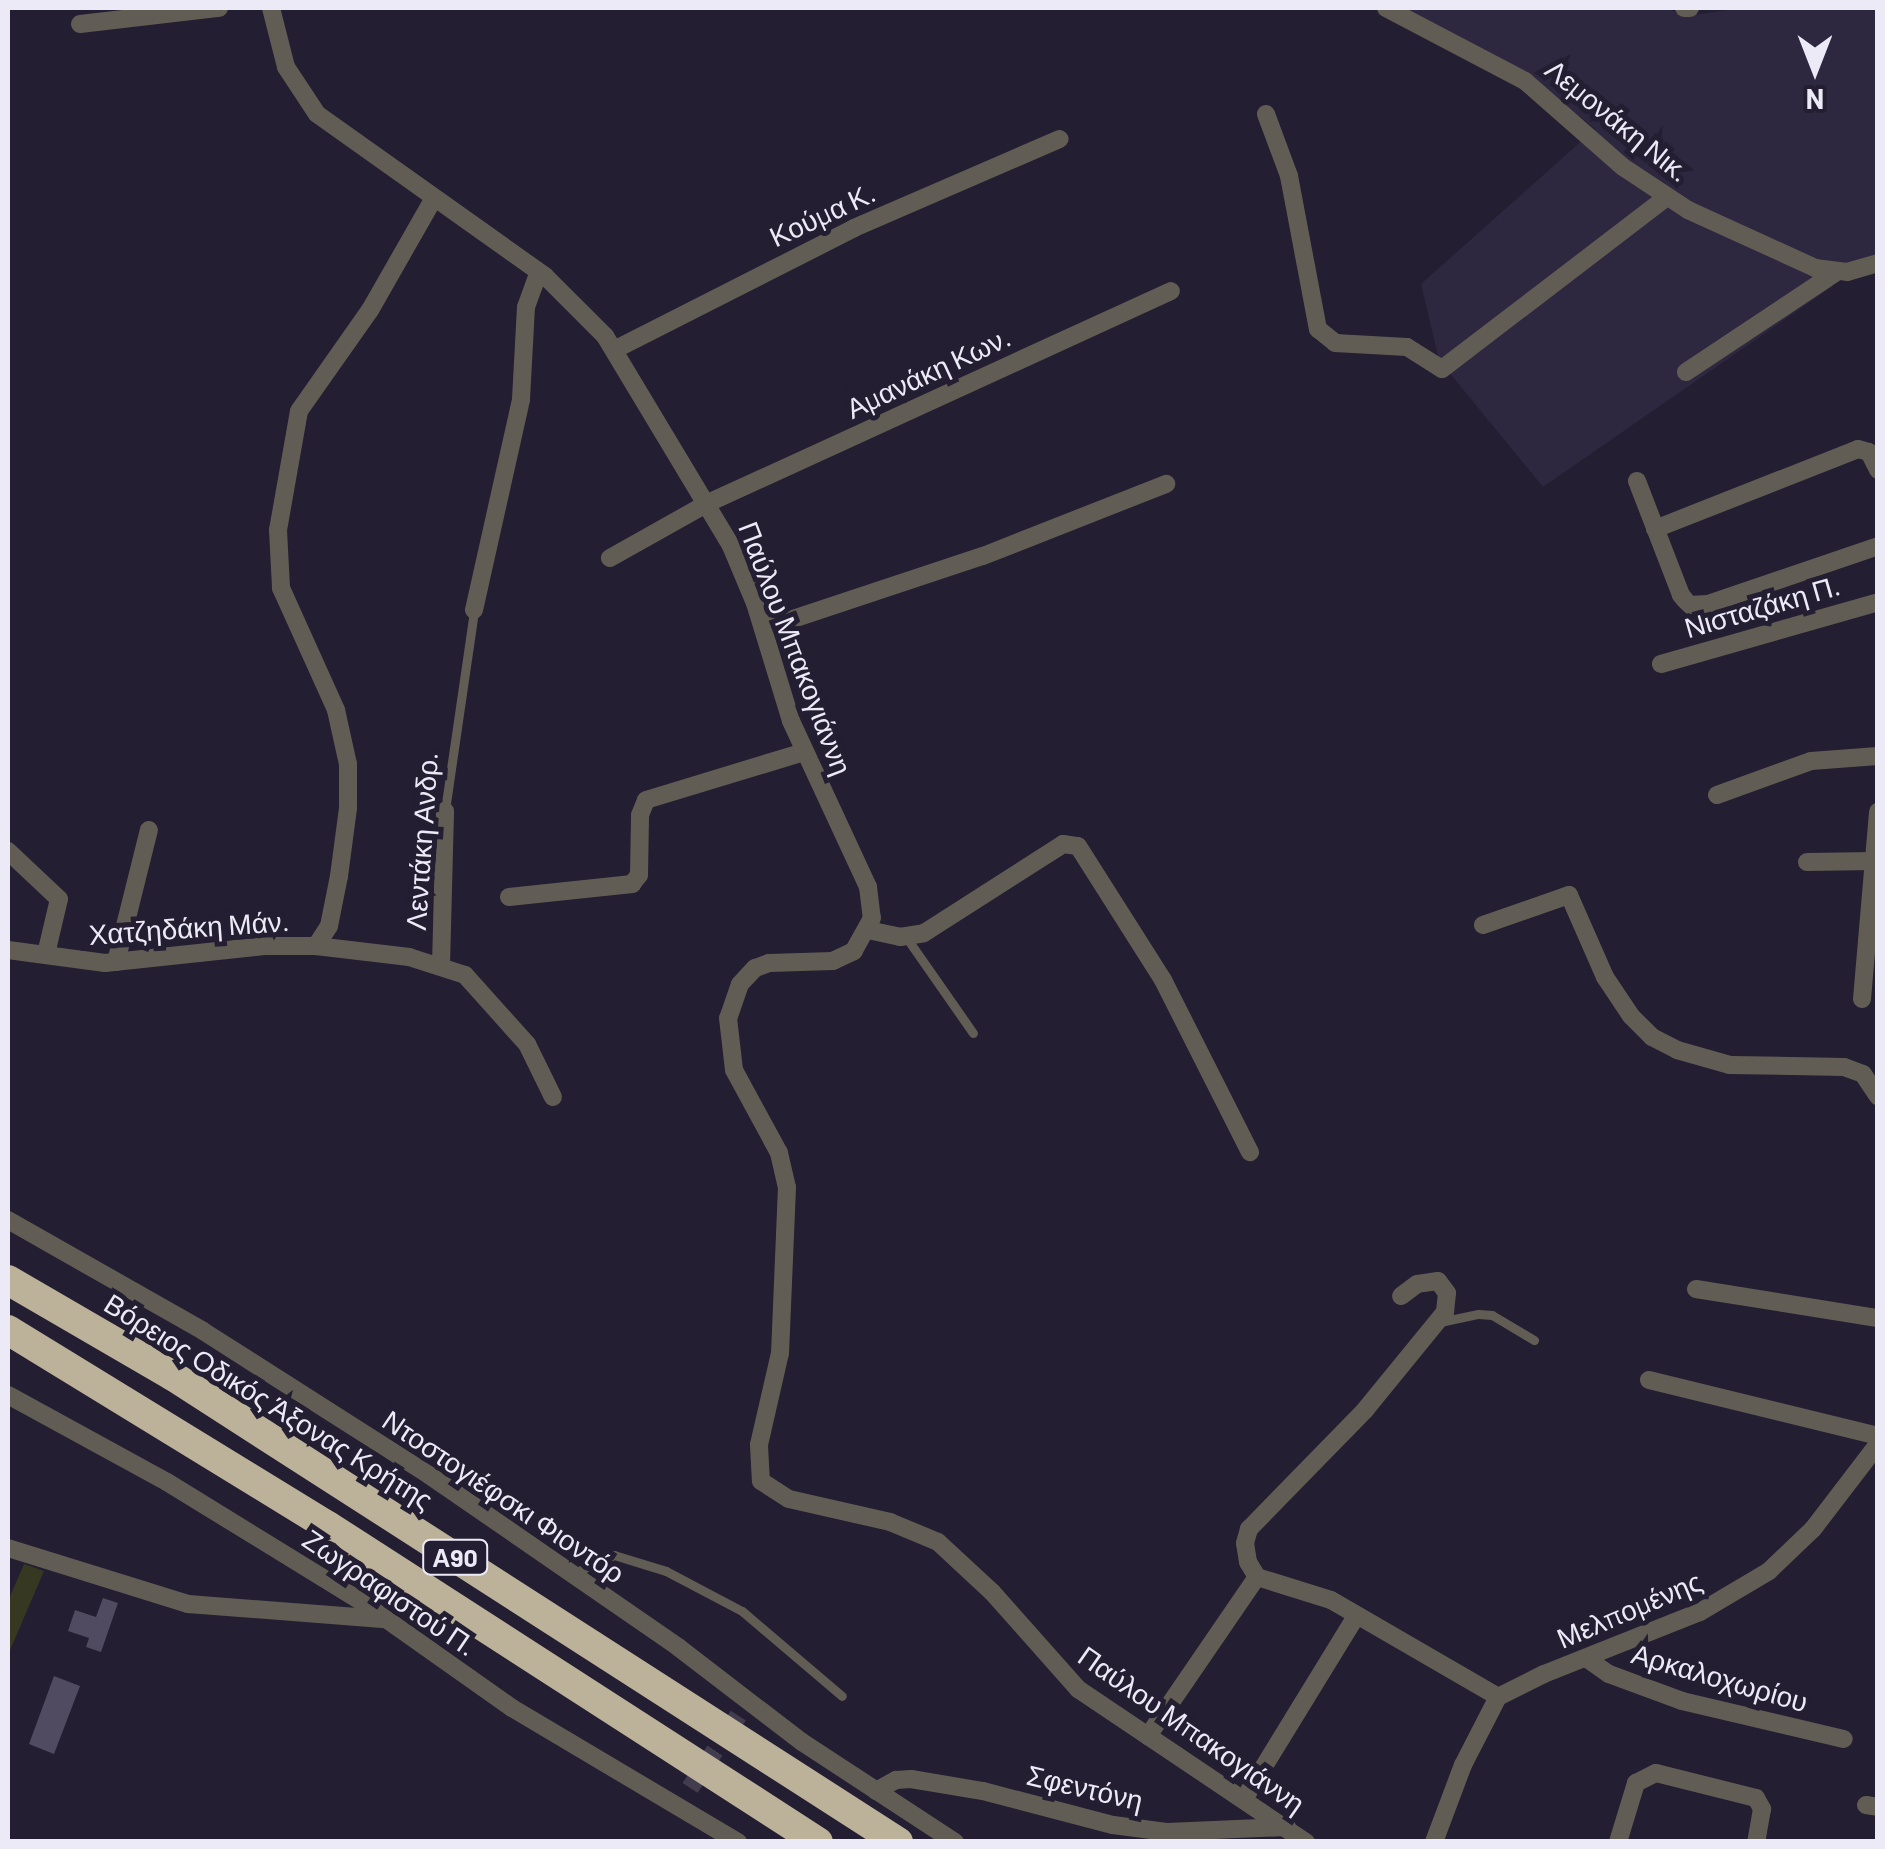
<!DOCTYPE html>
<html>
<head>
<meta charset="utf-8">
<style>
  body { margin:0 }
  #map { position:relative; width:1885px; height:1849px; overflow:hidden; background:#231e31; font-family:Barlow,sans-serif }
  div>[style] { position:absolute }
  .built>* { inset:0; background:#2e2740 }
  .green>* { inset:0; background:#363822 }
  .building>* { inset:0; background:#504b60 }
  .minor-tunnel>* { height:18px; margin-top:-9px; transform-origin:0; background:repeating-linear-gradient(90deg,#413d4f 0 18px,transparent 0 27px) }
  .service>* { height:9px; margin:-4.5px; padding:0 4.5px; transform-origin:4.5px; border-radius:4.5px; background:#625d54 }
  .minor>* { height:18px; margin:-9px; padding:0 9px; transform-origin:9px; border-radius:9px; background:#625d54 }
  .motorway>* { height:30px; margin:-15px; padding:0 15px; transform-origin:15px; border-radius:15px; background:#bcb199 }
  span { translate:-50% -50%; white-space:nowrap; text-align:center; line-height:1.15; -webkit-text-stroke:10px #231e31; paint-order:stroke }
  .shield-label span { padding:2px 8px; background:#231e31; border:2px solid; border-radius:8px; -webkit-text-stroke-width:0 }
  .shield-label { font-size:25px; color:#eceaf7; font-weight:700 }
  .street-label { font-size:28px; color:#eceaf7 }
  .frame { position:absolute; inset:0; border:10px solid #eceaf7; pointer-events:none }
  .north { position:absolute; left:1765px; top:20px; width:100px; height:100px; -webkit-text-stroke:8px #231e31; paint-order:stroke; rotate:180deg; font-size:28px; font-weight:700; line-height:40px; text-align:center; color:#eceaf7 }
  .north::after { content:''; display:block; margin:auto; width:35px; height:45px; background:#eceaf7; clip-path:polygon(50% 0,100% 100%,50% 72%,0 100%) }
</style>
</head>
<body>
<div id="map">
  <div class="built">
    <i style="clip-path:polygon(1404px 8px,1666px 8px,1686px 16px,1742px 8px,1877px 8px,1877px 255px,1818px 279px,1833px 286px,1543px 487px,1439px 360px,1421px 284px,1595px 129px,1525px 73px)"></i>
  </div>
  <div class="green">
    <i style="clip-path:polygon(24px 1564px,44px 1571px,8px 1655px,8px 1601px)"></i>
  </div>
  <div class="building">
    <i style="clip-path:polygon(103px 1598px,118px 1603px,101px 1652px,86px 1647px,89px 1638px,68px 1631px,75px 1610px,96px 1617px)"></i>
    <i style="clip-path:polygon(54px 1676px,80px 1686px,54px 1754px,29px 1744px)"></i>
  </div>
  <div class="minor-tunnel">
    <i style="left:690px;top:1788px;width:87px;rotate:-56.3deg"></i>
  </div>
  <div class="service">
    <i style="left:445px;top:810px;width:202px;rotate:-81.7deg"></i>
    <i style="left:906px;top:937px;width:117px;rotate:55.1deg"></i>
    <i style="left:1440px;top:1322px;width:39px;rotate:-12deg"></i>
    <i style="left:1478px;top:1314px;width:14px;rotate:4deg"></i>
    <i style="left:1492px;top:1315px;width:49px;rotate:30.8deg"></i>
    <i style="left:574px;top:1573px;width:44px;rotate:-24.2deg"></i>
    <i style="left:614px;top:1555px;width:54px;rotate:17.1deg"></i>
    <i style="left:666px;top:1571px;width:86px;rotate:27.8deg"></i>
    <i style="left:742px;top:1611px;width:131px;rotate:40.4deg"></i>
  </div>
  <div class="minor">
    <i style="left:271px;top:8px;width:61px;rotate:75.7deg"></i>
    <i style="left:286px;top:67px;width:56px;rotate:56.6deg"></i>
    <i style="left:317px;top:114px;width:280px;rotate:35.4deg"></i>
    <i style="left:545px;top:276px;width:85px;rotate:45deg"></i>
    <i style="left:605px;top:336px;width:245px;rotate:59deg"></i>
    <i style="left:731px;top:546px;width:62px;rotate:67.2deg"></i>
    <i style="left:755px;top:603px;width:123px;rotate:73deg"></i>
    <i style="left:791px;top:721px;width:183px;rotate:65.1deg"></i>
    <i style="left:868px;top:887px;width:31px;rotate:83deg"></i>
    <i style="left:872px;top:918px;width:38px;rotate:119deg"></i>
    <i style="left:854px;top:951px;width:23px;rotate:155deg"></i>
    <i style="left:833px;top:961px;width:64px;rotate:178.2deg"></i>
    <i style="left:769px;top:963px;width:15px;rotate:160deg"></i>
    <i style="left:755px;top:968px;width:22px;rotate:133deg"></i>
    <i style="left:740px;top:984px;width:36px;rotate:109deg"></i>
    <i style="left:728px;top:1018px;width:52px;rotate:83.4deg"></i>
    <i style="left:734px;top:1070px;width:94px;rotate:61.5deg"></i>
    <i style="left:779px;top:1153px;width:35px;rotate:77deg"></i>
    <i style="left:787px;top:1187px;width:166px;rotate:92.4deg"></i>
    <i style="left:780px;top:1353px;width:94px;rotate:102.9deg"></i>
    <i style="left:759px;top:1445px;width:36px;rotate:87deg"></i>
    <i style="left:761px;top:1481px;width:33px;rotate:33deg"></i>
    <i style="left:789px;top:1499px;width:104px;rotate:12.8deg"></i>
    <i style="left:890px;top:1522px;width:52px;rotate:22.6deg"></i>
    <i style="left:938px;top:1542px;width:74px;rotate:42.8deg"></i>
    <i style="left:992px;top:1592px;width:130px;rotate:48.4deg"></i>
    <i style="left:1078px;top:1689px;width:275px;rotate:33.9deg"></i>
    <i style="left:1386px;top:8px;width:157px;rotate:27.7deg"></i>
    <i style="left:1525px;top:81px;width:130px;rotate:41.3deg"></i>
    <i style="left:1623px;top:167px;width:78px;rotate:33.5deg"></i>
    <i style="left:1688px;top:210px;width:140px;rotate:24.5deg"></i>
    <i style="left:1815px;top:268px;width:32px;rotate:7deg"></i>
    <i style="left:1847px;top:272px;width:32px;rotate:-16deg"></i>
    <i style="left:1684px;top:8px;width:6px"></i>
    <i style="left:80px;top:24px;width:140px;rotate:-6.6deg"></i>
    <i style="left:1266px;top:114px;width:66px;rotate:69.6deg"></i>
    <i style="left:1289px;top:176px;width:156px;rotate:79.3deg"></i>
    <i style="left:1318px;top:329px;width:22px;rotate:39deg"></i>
    <i style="left:1335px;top:343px;width:72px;rotate:3.2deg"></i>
    <i style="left:1407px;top:347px;width:41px;rotate:32.2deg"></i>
    <i style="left:1442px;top:369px;width:282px;rotate:-37.4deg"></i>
    <i style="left:434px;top:198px;width:129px;rotate:119.7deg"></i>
    <i style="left:370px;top:310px;width:123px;rotate:125.1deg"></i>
    <i style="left:299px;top:411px;width:121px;rotate:100deg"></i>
    <i style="left:278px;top:530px;width:58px;rotate:87deg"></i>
    <i style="left:281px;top:588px;width:134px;rotate:65.7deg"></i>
    <i style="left:336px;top:710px;width:55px;rotate:77.5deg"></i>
    <i style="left:348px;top:764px;width:44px;rotate:90deg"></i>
    <i style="left:348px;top:808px;width:69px;rotate:97.5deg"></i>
    <i style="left:339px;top:876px;width:51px;rotate:101.3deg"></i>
    <i style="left:329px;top:926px;width:24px;rotate:123deg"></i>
    <i style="left:316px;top:946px;width:94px;rotate:6.7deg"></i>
    <i style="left:409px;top:957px;width:59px;rotate:17.8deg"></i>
    <i style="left:465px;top:975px;width:93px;rotate:48.1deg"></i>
    <i style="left:527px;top:1044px;width:59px;rotate:63.9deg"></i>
    <i style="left:614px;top:350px;width:269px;rotate:-26.9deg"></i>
    <i style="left:854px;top:228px;width:224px;rotate:-23.4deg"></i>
    <i style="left:1686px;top:372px;width:182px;rotate:-33.6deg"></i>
    <i style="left:1637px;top:481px;width:122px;rotate:68.9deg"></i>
    <i style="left:1681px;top:595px;width:13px;rotate:51deg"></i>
    <i style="left:1689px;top:605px;width:19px;rotate:-3deg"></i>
    <i style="left:1708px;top:604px;width:180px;rotate:-18.8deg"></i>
    <i style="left:1655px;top:529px;width:218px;rotate:-21.5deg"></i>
    <i style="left:1858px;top:449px;width:11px;rotate:15deg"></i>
    <i style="left:1869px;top:452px;width:20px;rotate:63deg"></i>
    <i style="left:610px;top:558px;width:112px;rotate:-29.3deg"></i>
    <i style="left:708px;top:503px;width:509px;rotate:-24.6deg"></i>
    <i style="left:474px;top:610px;width:216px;rotate:-77.4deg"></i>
    <i style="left:521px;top:399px;width:92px;rotate:-86.9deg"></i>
    <i style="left:526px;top:307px;width:37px;rotate:-70deg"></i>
    <i style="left:763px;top:629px;width:232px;rotate:-18.4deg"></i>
    <i style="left:983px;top:556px;width:197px;rotate:-21.5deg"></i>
    <i style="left:1661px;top:664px;width:226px;rotate:-15.9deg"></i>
    <i style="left:1717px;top:795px;width:100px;rotate:-19.9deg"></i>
    <i style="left:1811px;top:761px;width:67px;rotate:-4.3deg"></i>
    <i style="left:8px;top:851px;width:70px;rotate:43.3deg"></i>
    <i style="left:59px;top:899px;width:57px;rotate:103.3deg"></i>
    <i style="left:1807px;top:862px;width:66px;rotate:-0.9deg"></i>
    <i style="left:509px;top:897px;width:124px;rotate:-6deg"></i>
    <i style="left:632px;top:884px;width:11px;rotate:-52deg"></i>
    <i style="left:639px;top:875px;width:60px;rotate:-89deg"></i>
    <i style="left:640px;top:815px;width:16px;rotate:-68deg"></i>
    <i style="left:646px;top:800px;width:165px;rotate:-16.9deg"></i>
    <i style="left:1483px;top:925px;width:91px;rotate:-19.2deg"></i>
    <i style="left:1569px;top:895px;width:90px;rotate:66.3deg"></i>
    <i style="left:1605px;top:977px;width:47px;rotate:56.3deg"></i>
    <i style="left:1631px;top:1016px;width:30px;rotate:45deg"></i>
    <i style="left:1652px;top:1037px;width:28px;rotate:27deg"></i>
    <i style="left:1677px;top:1050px;width:55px;rotate:15.8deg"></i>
    <i style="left:1730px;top:1065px;width:114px;rotate:1deg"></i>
    <i style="left:1844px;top:1067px;width:20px;rotate:20deg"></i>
    <i style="left:1863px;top:1074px;width:27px;rotate:56deg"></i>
    <i style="left:868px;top:930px;width:33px;rotate:12deg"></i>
    <i style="left:900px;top:937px;width:24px;rotate:-9deg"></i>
    <i style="left:924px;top:933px;width:165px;rotate:-32.6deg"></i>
    <i style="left:1063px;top:844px;width:15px;rotate:8deg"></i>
    <i style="left:1078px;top:846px;width:159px;rotate:57.6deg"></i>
    <i style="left:1163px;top:980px;width:193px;rotate:63.2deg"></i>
    <i style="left:8px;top:950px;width:98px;rotate:7.6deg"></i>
    <i style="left:105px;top:963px;width:160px;rotate:-6.1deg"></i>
    <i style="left:264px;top:946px;width:52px"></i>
    <i style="left:116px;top:962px;width:136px;rotate:-76deg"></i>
    <i style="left:441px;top:965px;width:154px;rotate:-88.5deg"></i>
    <i style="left:1862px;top:999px;width:188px;rotate:-85.1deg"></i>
    <i style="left:8px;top:1220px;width:224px;rotate:29.6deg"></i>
    <i style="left:203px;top:1331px;width:268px;rotate:32.5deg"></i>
    <i style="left:429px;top:1475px;width:303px;rotate:34.6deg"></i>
    <i style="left:678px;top:1647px;width:156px;rotate:37.5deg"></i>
    <i style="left:802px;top:1742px;width:183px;rotate:33.2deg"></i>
    <i style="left:1696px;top:1289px;width:184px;rotate:9.1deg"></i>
    <i style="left:1649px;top:1380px;width:236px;rotate:13.7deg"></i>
    <i style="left:8px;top:1395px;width:181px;rotate:28.7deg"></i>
    <i style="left:167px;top:1482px;width:225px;rotate:31.6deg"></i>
    <i style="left:359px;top:1600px;width:187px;rotate:35.2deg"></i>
    <i style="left:512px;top:1708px;width:263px;rotate:30.7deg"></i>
    <i style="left:8px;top:1548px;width:189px;rotate:17.3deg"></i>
    <i style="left:188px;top:1604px;width:198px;rotate:4.4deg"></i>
    <i style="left:1257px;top:1577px;width:77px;rotate:17.3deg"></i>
    <i style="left:1331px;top:1600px;width:193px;rotate:30.1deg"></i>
    <i style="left:1586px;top:1658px;width:28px;rotate:35deg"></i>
    <i style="left:1609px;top:1674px;width:78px;rotate:20.3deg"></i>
    <i style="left:1682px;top:1701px;width:166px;rotate:13.2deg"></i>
    <i style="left:1148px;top:1736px;width:193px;rotate:-55.6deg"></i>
    <i style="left:1257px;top:1577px;width:17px;rotate:-121deg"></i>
    <i style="left:1248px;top:1562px;width:19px;rotate:-99deg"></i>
    <i style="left:1245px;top:1543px;width:15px;rotate:-74deg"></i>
    <i style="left:1249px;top:1529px;width:166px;rotate:-45.7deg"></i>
    <i style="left:1365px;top:1410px;width:127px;rotate:-50.8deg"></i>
    <i style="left:1445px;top:1312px;width:19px;rotate:-84deg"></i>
    <i style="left:1447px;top:1293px;width:15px;rotate:-127deg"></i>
    <i style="left:1438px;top:1281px;width:21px;rotate:172deg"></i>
    <i style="left:1417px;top:1284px;width:20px;rotate:143deg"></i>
    <i style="left:876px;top:1791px;width:23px;rotate:-29deg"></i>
    <i style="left:896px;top:1780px;width:15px;rotate:-4deg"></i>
    <i style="left:911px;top:1779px;width:73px;rotate:9.5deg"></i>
    <i style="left:983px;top:1791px;width:134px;rotate:14.7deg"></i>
    <i style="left:1113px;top:1825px;width:54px;rotate:7.4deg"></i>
    <i style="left:1167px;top:1832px;width:120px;rotate:-2.4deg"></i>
    <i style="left:1244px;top:1799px;width:215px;rotate:-58.5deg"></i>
    <i style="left:1866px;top:1805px;width:12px;rotate:9deg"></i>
    <i style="left:1434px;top:1842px;width:82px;rotate:-69.4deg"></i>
    <i style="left:1463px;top:1765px;width:76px;rotate:-62.8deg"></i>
    <i style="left:1498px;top:1697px;width:51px;rotate:-26.6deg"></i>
    <i style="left:1544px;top:1674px;width:168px;rotate:-21.7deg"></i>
    <i style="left:1700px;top:1612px;width:80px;rotate:-30.7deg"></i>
    <i style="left:1769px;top:1571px;width:61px;rotate:-43.7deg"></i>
    <i style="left:1813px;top:1529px;width:107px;rotate:-52.6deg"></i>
    <i style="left:1618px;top:1842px;width:62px;rotate:-73deg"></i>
    <i style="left:1636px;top:1783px;width:22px;rotate:-27deg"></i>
    <i style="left:1656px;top:1773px;width:103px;rotate:14deg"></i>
    <i style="left:1756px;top:1798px;width:13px;rotate:61deg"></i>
    <i style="left:1762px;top:1809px;width:34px;rotate:100deg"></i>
  </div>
  <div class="motorway">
    <i style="left:8px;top:1280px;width:191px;rotate:30.2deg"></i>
    <i style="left:173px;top:1376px;width:862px;rotate:32.73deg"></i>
    <i style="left:8px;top:1330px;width:375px;rotate:31.5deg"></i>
    <i style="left:328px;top:1526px;width:583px;rotate:32.82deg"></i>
  </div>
  <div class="shield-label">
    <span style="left:455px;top:1557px">Α90</span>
  </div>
  <div class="street-label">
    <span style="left:1618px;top:120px;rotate:39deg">Λεμονάκη Νικ.</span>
    <span style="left:822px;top:214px;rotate:-25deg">Κούμα Κ.</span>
    <span style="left:928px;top:372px;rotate:-25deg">Αμανάκη Κων.</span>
    <span style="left:1762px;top:606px;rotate:-16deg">Νισταζάκη Π.</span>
    <span style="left:796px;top:648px;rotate:69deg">Παύλου Μπακογιάννη</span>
    <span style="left:421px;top:841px;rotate:-86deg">Λεντάκη Ανδρ.</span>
    <span style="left:189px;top:927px;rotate:-4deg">Χατζηδάκη Μάν.</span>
    <span style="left:269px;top:1401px;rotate:32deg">Βόρειος Οδικός Άξονας Κρήτης</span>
    <span style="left:504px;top:1496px;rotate:34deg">Ντοστογιέφσκι Φιοντόρ</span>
    <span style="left:390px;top:1592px;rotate:34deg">Ζωγραφιστού Π.</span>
    <span style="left:1629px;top:1609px;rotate:-23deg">Μελπομένης</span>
    <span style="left:1720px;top:1677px;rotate:16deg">Αρκαλοχωρίου</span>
    <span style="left:1192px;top:1729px;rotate:35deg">Παύλου Μπακογιάννη</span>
    <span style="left:1085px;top:1787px;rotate:13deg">Σφεντόνη</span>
  </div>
  <div class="frame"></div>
  <div class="north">N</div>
</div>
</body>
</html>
